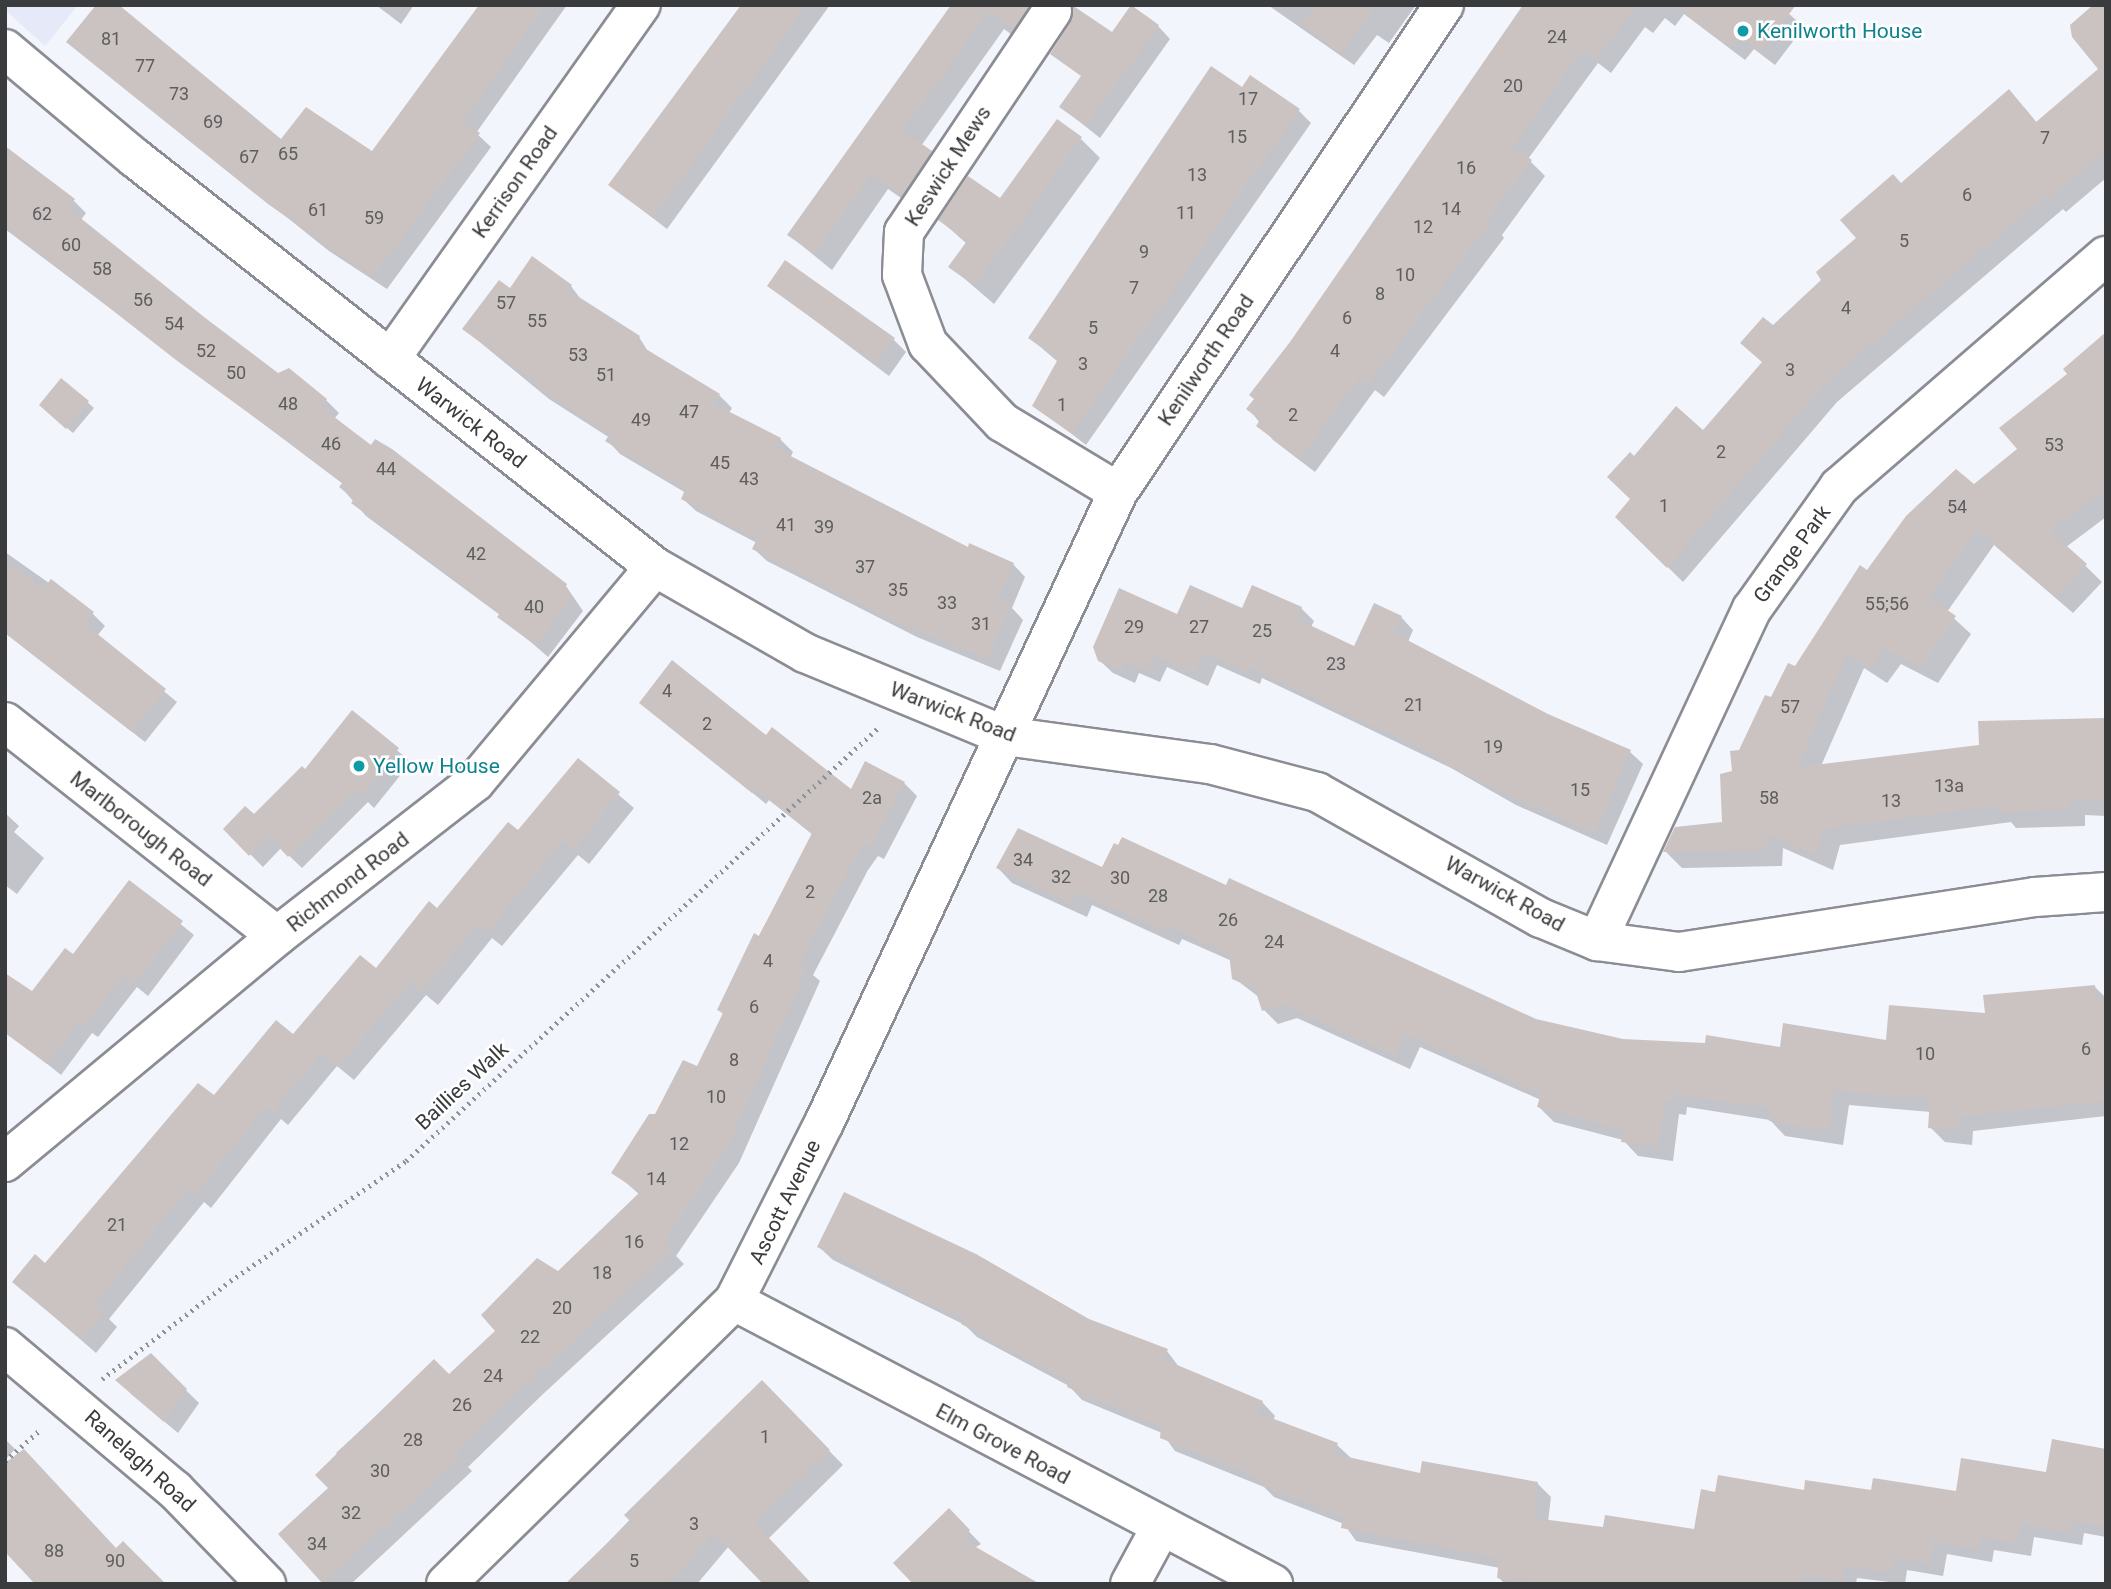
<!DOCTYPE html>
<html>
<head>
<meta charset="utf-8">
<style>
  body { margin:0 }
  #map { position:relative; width:2111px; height:1589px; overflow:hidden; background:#f3f5fc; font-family:Roboto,sans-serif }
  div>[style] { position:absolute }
  .built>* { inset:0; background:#e6e9f7 }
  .shadow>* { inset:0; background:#0003 }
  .building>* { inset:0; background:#cbc3c1 }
  .path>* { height:4.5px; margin-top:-2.25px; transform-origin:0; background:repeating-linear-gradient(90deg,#909296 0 2px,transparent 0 7px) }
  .roads { filter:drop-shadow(2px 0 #8c8d94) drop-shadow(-2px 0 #8c8d94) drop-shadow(0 2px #8c8d94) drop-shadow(0 -2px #8c8d94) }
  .minor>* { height:38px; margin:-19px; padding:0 19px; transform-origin:19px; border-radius:19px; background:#fff }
  .tertiary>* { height:38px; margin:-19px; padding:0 19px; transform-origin:19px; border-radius:19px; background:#fff }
  .dots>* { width:19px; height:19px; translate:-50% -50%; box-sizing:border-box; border:4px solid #fff; border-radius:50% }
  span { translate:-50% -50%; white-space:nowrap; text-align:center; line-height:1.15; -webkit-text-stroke:5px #fff; paint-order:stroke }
  .number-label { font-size:18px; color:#5e5d5e }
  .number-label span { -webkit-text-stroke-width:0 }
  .culture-label { font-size:21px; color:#0d838f }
  .left { translate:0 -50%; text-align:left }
  .street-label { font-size:21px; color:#3a3b3d }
  .frame { position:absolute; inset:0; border:7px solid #3a3b3d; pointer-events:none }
</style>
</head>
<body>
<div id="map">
  <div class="built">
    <i style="clip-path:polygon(5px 5px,78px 5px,45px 46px,5px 10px)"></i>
  </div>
  <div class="shadow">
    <i style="clip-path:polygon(376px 5px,414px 5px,401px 24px)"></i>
    <i style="clip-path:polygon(481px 5px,567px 5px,476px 133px,491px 147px,387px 289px,329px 251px,68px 42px,282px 141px,372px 153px)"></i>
    <i style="clip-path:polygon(742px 5px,830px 5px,667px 229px,610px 185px)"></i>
    <i style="clip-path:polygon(954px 5px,1064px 5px,1028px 47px,1004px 29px,921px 146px,947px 169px,920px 211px,888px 189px,832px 270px,789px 235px)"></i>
    <i style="clip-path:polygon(1268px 5px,1416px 5px,1389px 43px,1377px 35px,1354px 65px)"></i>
    <i style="clip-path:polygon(1527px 5px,1779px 5px,1804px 27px,1775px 65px,1754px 49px,1745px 60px,1684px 14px,1675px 26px,1665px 18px,1653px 33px,1645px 27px,1611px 73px,1598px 63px,1528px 159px,1545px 176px,1502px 235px,1504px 238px,1384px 397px,1375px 390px,1315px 472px,1273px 440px,1249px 409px,1377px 216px)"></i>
    <i style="clip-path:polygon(2106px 20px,2106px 178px,2066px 212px,2063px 209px,1837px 402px,1683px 582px,1617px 517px,1632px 499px,1635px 458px,1703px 432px,1764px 363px,1773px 328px,1824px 280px,1901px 185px,2024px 107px,2037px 123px,2100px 69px)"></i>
    <i style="clip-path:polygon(1158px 26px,1170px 39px,1100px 138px,1061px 107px,1090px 79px,1052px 53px)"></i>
    <i style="clip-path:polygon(1242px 89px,1299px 111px,1311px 123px,1086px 445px,1034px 405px,1058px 362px,1030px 338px)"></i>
    <i style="clip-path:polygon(1081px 139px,1100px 158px,994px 304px,951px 267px,967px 244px,940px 220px,1000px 201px)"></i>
    <i style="clip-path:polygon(5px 146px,74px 201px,86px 213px,80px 221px,277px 375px,326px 400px,339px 413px,334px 419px,371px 448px,566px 586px,583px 611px,548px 657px,500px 615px,366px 516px,341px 487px,343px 484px,5px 229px)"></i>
    <i style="clip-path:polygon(571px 286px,582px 301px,639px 337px,649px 353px,719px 395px,732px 408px,729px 413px,780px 439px,793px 452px,790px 458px,969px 549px,1013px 564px,1025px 577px,1012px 608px,1023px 620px,1000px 671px,917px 637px,767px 561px,754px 549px,757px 543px,696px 511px,683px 499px,686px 493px,620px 454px,608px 441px,610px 438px,549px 399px,464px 329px,510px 290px)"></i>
    <i style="clip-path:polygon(769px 286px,894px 340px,906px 352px,889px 376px)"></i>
    <i style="clip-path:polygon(2106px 335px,2106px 517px,2066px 547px,2102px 582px,2073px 613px,1994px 545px,1947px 612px,1971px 634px,1938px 683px,1901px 664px,1887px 683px,1864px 668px,1821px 766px,1981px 747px,2103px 719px,2106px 715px,2106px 816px,2085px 815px,2085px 826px,2016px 828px,2011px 822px,1840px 845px,1833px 870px,1783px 848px,1782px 866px,1682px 868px,1666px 852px,1723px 824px,1740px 752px,1772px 699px,1927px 496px,1931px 500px,1974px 487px,2019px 449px,2070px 374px)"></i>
    <i style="clip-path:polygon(62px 380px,94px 408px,73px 433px,47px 411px)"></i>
    <i style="clip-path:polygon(5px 552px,93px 614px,105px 626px,97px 636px,177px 702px,145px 742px,5px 633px)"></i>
    <i style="clip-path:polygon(1253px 587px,1301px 608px,1314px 621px,1311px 627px,1355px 648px,1401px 617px,1413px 630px,1408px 642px,1547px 716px,1630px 752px,1643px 764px,1607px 845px,1516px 805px,1451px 768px,1262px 678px,1260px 684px,1217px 665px,1208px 686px,1167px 667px,1160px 682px,1139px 673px,1135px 683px,1113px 673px,1099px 660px,1178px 616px,1243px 610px)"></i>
    <i style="clip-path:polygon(641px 702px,767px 737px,852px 792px,904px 783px,917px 796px,884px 859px,878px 856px,868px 870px,813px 975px,820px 981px,739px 1163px,676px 1256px,684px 1264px,542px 1395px,468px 1467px,472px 1471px,351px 1584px,326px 1584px,280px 1534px,330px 1488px,339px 1457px,336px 1453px,434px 1362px,449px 1376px,640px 1195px,614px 1172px,698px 1068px,724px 1015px,719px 1010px,813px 835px,769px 800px,766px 804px)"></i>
    <i style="clip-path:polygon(352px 713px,411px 762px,374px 808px,368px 802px,302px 868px,281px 848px,263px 867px,225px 829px,254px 817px,305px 772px)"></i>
    <i style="clip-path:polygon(578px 760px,634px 808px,589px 864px,578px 855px,502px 946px,492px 938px,438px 1005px,426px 995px,354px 1080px,337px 1066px,288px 1125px,281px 1119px,211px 1208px,204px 1202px,109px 1319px,117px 1327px,96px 1353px,14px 1282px,46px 1265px,214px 1098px,376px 970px,519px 833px)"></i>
    <i style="clip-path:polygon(5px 813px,19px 826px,14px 832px,44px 858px,17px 894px,5px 885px)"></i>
    <i style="clip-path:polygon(1018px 830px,1103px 870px,1227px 887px,1536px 1020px,1623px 1041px,1781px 1049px,1888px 1042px,2095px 987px,2106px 998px,2106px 1116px,1973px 1131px,1972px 1145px,1945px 1142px,1930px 1127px,1931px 1112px,1849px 1105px,1843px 1145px,1785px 1136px,1770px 1120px,1687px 1107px,1686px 1115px,1679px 1114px,1673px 1161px,1638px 1156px,1623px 1140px,1554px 1122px,1539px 1107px,1541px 1100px,1420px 1047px,1410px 1069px,1297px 1018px,1278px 1024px,1264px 1010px,1260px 998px,1234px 978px,1232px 961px,1182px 939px,1179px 945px,1092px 905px,1087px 917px,1012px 883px,998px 868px)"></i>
    <i style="clip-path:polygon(129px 882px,194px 935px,148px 996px,137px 987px,98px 1037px,92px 1033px,61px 1075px,5px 1030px,32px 994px,73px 956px)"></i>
    <i style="clip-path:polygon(819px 1247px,1088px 1321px,1167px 1351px,1179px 1367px,1262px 1402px,1275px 1416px,1273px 1420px,1337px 1445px,1351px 1458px,1422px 1475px,1537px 1483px,1551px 1497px,1548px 1522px,1604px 1529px,1695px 1531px,1717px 1494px,1957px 1493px,2048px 1474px,2106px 1451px,2106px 1537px,2084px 1533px,2082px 1545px,2034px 1537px,2031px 1556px,1994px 1550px,1992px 1562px,1947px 1554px,1943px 1576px,1907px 1570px,1905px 1584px,1857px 1578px,1856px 1584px,1505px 1584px,1499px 1578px,1500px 1568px,1356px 1541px,1344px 1524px,1274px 1497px,1264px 1487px,1175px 1451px,1162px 1433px,1082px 1400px,1069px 1386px,977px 1337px,965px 1325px,833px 1260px)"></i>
    <i style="clip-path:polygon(151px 1356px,199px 1403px,178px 1433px,130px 1393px)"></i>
    <i style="clip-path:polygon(762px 1382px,843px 1465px,768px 1539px,729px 1546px,697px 1584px,568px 1584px)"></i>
    <i style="clip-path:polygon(5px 1439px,15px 1449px,5px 1460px)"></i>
    <i style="clip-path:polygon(949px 1511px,981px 1544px,915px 1584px)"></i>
  </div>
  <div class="building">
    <i style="clip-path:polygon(96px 5px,119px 5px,281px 139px,306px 107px,372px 151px,479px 5px,546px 5px,463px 121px,480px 133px,373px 278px,268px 204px,66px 42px)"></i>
    <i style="clip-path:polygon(741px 5px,807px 5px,653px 218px,608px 185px)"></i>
    <i style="clip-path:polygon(951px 5px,1030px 5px,1014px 29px,988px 11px,903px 131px,932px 151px,902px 195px,871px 174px,815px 254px,787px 235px)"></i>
    <i style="clip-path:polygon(1072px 5px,1112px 32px,1131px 5px,1159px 25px,1086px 126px,1059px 107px,1081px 76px,1050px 54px,1070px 23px)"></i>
    <i style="clip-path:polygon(1316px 5px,1377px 5px,1341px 54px,1302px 24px)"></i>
    <i style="clip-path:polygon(1523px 5px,1637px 5px,1596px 60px,1583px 50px,1513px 146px,1532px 160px,1488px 219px,1491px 222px,1369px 384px,1360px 377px,1300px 459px,1256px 426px,1260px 420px,1246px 409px,1254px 399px,1249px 395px,1290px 342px)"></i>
    <i style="clip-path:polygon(1674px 5px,1796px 5px,1760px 52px,1738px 36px,1730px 47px)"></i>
    <i style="clip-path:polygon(2093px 5px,2106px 5px,2106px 151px,2049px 198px,2047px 195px,1822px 387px,1667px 568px,1615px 517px,1630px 499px,1607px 477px,1630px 452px,1634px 456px,1676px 406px,1703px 430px,1762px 362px,1740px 343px,1763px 317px,1773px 325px,1821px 280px,1816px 272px,1856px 238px,1840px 220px,1893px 174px,1901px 183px,2009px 89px,2036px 122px,2098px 69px,2072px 37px,2070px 25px)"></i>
    <i style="clip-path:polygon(1211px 66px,1242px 87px,1250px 75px,1300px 109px,1072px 434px,1032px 406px,1058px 359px,1028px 338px)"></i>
    <i style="clip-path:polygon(1057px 119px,1082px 137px,975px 286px,948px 267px,967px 241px,938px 220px,968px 176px,1000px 198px)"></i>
    <i style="clip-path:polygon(5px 146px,75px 199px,68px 208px,204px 317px,278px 373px,289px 368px,327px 399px,321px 407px,371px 445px,375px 439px,392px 449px,567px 584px,565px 588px,572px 597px,535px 645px,497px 617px,500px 613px,351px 503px,354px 499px,339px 487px,343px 482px,176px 360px,5px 226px)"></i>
    <i style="clip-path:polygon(532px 256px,572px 285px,568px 290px,640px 336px,636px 343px,720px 394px,714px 404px,781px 438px,775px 448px,968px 547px,969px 543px,1014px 563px,998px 599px,1011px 605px,988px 659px,903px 625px,752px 549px,757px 539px,681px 499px,685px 490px,605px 441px,610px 434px,534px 386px,536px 383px,462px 329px,499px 280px,510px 288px)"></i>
    <i style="clip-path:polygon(785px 260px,895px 338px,876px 364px,767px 286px)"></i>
    <i style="clip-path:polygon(2106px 332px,2106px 489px,2050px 531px,2087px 564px,2056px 598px,1977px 530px,1930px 598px,1956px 616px,1922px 668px,1884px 649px,1870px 668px,1847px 653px,1798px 767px,1979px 745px,1978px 721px,2106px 718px,2106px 801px,2069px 799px,2069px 810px,1998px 812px,1998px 806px,1824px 829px,1817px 855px,1767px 834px,1766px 850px,1663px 852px,1675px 827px,1722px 822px,1720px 774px,1732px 771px,1730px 751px,1739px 750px,1765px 695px,1771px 697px,1788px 663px,1795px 666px,1860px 565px,1867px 570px,1906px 516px,1956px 469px,1974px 484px,2017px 449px,1999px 428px,2067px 374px,2063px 369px)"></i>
    <i style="clip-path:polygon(61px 378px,89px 401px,66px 429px,39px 405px)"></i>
    <i style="clip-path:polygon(5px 560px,43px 589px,51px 579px,94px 612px,85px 624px,166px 689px,132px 732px,5px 633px)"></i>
    <i style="clip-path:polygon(1190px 585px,1242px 608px,1252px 585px,1302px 607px,1297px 619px,1354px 646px,1374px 603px,1402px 616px,1394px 633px,1548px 714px,1631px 750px,1595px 833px,1502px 792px,1445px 764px,1447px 761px,1249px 667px,1247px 672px,1205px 653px,1195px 674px,1154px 655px,1147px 671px,1126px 661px,1122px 671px,1098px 661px,1093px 647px,1119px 588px,1177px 614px)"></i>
    <i style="clip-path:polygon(672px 660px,766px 735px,772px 727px,851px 789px,865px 761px,905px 782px,871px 847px,865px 844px,855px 858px,800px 963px,808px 967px,726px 1150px,664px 1242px,672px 1250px,529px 1382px,457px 1453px,461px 1457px,323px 1584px,278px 1534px,328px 1488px,315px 1475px,434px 1359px,449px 1374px,495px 1331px,481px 1315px,537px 1258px,558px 1271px,640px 1192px,611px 1173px,649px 1114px,655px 1114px,683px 1060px,697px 1066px,723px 1013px,717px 1010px,754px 933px,759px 936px,812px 833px,755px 789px,752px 793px,639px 703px)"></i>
    <i style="clip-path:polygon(352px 710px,399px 748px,361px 797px,354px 791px,288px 857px,268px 836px,249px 856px,223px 829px,245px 806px,254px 814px,302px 766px,305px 769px)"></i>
    <i style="clip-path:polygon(578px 758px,620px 792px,574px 851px,562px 842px,486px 933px,477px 925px,422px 992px,410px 982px,338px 1067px,321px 1053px,273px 1112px,266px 1106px,196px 1195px,188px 1189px,95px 1304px,104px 1311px,81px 1339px,12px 1282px,35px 1254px,45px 1263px,198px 1083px,214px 1095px,276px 1020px,293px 1034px,360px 955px,376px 968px,429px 901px,437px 908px,508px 822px,518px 830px)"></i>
    <i style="clip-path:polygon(1018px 828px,1102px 867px,1114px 843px,1118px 845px,1122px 837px,1226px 885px,1229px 878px,1536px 1019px,1623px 1039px,1705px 1043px,1706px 1035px,1780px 1047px,1783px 1023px,1886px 1040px,1889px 1005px,1985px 1013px,1983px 995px,2095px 985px,2096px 998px,2106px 998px,2106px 1101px,1959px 1117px,1958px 1131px,1928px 1128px,1930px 1099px,1834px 1091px,1828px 1131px,1769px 1121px,1771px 1108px,1673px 1094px,1672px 1102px,1665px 1100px,1659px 1147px,1621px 1142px,1623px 1130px,1537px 1107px,1541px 1093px,1405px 1034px,1395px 1056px,1282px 1004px,1262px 1011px,1255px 989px,1232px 979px,1229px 954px,1167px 925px,1164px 931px,1077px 892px,1072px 904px,996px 868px)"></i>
    <i style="clip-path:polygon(129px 880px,183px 921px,135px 985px,123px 976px,85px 1026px,79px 1022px,47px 1064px,5px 1033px,5px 973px,32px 991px,65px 948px,73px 954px)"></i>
    <i style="clip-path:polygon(844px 1192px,976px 1254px,1089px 1319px,1168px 1349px,1163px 1359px,1263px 1401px,1258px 1413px,1338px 1443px,1334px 1454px,1420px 1473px,1422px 1461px,1538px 1482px,1534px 1518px,1603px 1527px,1605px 1515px,1694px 1529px,1701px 1489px,1715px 1492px,1718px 1475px,1804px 1490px,1805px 1480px,1871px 1490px,1873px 1478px,1956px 1491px,1961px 1458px,2046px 1472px,2052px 1439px,2106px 1449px,2106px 1526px,2071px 1521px,2069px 1533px,2021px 1524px,2018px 1543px,1981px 1537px,1979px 1549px,1934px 1542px,1930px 1564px,1894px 1558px,1891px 1573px,1844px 1566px,1842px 1581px,1802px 1575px,1801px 1584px,1539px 1584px,1497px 1578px,1499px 1558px,1341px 1528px,1343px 1517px,1259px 1484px,1261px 1479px,1160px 1438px,1161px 1427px,1067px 1387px,1069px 1381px,961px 1324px,965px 1318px,909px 1296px,910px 1293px,817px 1247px)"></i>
    <i style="clip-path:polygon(151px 1353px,187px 1389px,164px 1422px,115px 1380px)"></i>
    <i style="clip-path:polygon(762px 1380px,830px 1450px,755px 1523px,812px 1584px,763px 1584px,714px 1533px,669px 1584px,565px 1584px,630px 1521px,624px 1515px)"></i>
    <i style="clip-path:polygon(24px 1449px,116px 1548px,123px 1541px,166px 1584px,35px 1584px,5px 1552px,5px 1463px)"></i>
    <i style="clip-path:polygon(949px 1508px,970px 1530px,962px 1539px,1040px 1584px,913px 1584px,893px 1563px)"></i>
  </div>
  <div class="path">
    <i style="left:102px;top:1379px;width:161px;rotate:-37.4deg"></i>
    <i style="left:230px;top:1281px;width:213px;rotate:-34.3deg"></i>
    <i style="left:406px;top:1161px;width:642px;rotate:-42.54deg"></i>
    <i style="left:5px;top:1461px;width:48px;rotate:-41.6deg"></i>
  </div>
  <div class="roads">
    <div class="minor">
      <i style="left:1052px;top:11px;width:266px;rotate:123.8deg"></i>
      <i style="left:904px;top:232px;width:43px;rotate:92.7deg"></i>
      <i style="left:902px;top:275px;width:74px;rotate:69.4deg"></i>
      <i style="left:928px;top:344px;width:108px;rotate:46.5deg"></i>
      <i style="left:1002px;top:422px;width:135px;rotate:31.1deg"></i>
      <i style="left:390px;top:359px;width:434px;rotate:-54.7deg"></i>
      <i style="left:5px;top:722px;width:346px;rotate:38.2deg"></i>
      <i style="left:1597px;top:941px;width:366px;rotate:-65deg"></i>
      <i style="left:1752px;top:609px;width:150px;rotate:-54.5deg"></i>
      <i style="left:1839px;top:487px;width:353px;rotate:-40.9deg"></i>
      <i style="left:5px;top:1162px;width:354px;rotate:-39.7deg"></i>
      <i style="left:277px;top:936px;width:251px;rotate:-37.9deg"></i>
      <i style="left:475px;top:782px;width:280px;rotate:-50.1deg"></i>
      <i style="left:734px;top:1301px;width:609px;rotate:27.7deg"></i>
      <i style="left:5px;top:1347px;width:222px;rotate:40.1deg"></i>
      <i style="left:175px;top:1490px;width:131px;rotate:45.9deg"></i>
      <i style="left:446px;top:1584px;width:404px;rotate:-44.5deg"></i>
      <i style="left:734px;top:1301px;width:199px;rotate:-63.2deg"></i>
      <i style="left:824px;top:1123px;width:696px;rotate:-65.02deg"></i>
      <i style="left:1118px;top:492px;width:586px;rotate:-56.2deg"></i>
      <i style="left:1130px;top:1584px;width:65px;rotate:-61.5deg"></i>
    </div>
    <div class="tertiary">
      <i style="left:5px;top:49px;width:170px;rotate:40deg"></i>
      <i style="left:135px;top:158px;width:662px;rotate:38.19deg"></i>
      <i style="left:655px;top:567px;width:173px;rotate:29.8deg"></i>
      <i style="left:805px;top:653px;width:217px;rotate:22.5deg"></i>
      <i style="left:1005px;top:736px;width:207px;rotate:7.8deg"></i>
      <i style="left:1210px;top:764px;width:111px;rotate:14.7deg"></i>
      <i style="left:1317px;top:792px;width:257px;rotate:29.4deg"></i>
      <i style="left:1541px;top:918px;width:61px;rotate:22.3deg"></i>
      <i style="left:1597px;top:941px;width:83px;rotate:7.6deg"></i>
      <i style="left:1679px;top:952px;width:360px;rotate:-8.8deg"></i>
      <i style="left:2035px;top:897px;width:71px;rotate:-4deg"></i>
    </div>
  </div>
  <div class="dots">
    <i style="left:1743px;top:31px;background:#0f9aa8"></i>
    <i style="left:359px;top:766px;background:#0f9aa8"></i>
  </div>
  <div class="number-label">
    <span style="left:1557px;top:37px">24</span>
    <span style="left:111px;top:39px">81</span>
    <span style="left:145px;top:66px">77</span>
    <span style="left:1513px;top:86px">20</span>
    <span style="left:179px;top:94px">73</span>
    <span style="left:1248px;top:99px">17</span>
    <span style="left:213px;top:122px">69</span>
    <span style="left:1237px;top:137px">15</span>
    <span style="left:2045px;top:138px">7</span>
    <span style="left:288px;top:154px">65</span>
    <span style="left:249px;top:157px">67</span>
    <span style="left:1466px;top:168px">16</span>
    <span style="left:1197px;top:175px">13</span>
    <span style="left:1967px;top:195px">6</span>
    <span style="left:1451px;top:209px">14</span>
    <span style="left:318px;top:210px">61</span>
    <span style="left:1186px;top:213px">11</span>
    <span style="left:42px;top:214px">62</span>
    <span style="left:374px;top:218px">59</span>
    <span style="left:1423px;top:227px">12</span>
    <span style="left:1904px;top:241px">5</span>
    <span style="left:71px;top:245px">60</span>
    <span style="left:1144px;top:252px">9</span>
    <span style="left:102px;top:269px">58</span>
    <span style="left:1405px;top:275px">10</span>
    <span style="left:1134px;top:288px">7</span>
    <span style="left:1380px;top:294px">8</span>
    <span style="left:143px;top:300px">56</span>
    <span style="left:506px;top:303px">57</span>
    <span style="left:1846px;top:308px">4</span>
    <span style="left:1347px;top:318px">6</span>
    <span style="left:537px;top:321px">55</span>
    <span style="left:174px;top:324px">54</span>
    <span style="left:1093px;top:328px">5</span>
    <span style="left:206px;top:351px">52</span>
    <span style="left:1335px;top:351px">4</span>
    <span style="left:578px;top:355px">53</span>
    <span style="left:1083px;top:364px">3</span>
    <span style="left:1790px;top:370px">3</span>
    <span style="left:236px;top:373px">50</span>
    <span style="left:606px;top:375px">51</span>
    <span style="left:288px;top:404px">48</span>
    <span style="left:1062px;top:405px">1</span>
    <span style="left:689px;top:412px">47</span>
    <span style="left:1293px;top:415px">2</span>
    <span style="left:641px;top:420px">49</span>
    <span style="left:331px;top:444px">46</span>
    <span style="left:2054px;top:445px">53</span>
    <span style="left:1721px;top:452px">2</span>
    <span style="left:720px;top:463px">45</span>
    <span style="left:386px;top:469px">44</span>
    <span style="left:749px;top:479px">43</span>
    <span style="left:1664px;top:506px">1</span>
    <span style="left:1957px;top:507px">54</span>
    <span style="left:786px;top:525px">41</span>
    <span style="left:824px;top:527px">39</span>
    <span style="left:476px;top:554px">42</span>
    <span style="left:865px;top:567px">37</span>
    <span style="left:898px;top:590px">35</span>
    <span style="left:947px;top:603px">33</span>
    <span style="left:1887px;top:604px">55;56</span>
    <span style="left:534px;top:607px">40</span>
    <span style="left:981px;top:624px">31</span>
    <span style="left:1134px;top:627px">29</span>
    <span style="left:1199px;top:627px">27</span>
    <span style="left:1262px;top:631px">25</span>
    <span style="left:1336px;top:664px">23</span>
    <span style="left:667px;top:691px">4</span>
    <span style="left:1414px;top:705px">21</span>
    <span style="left:1790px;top:707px">57</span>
    <span style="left:707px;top:724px">2</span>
    <span style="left:1493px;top:747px">19</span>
    <span style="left:1949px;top:786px">13a</span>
    <span style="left:1580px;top:790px">15</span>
    <span style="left:872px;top:798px">2a</span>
    <span style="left:1769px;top:798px">58</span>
    <span style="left:1891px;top:801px">13</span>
    <span style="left:1023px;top:860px">34</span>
    <span style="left:1061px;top:877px">32</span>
    <span style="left:1120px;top:878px">30</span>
    <span style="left:810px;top:892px">2</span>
    <span style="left:1158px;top:896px">28</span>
    <span style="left:1228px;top:920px">26</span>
    <span style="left:1274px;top:942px">24</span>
    <span style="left:768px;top:961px">4</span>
    <span style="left:754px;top:1007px">6</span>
    <span style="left:2086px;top:1049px">6</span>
    <span style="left:1925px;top:1054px">10</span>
    <span style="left:734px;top:1060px">8</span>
    <span style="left:716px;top:1097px">10</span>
    <span style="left:679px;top:1144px">12</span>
    <span style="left:656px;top:1179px">14</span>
    <span style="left:117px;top:1225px">21</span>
    <span style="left:634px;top:1242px">16</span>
    <span style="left:602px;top:1273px">18</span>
    <span style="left:562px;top:1308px">20</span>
    <span style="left:530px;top:1337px">22</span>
    <span style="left:493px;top:1376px">24</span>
    <span style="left:462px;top:1405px">26</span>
    <span style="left:765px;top:1437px">1</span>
    <span style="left:413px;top:1440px">28</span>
    <span style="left:380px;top:1471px">30</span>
    <span style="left:351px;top:1513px">32</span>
    <span style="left:694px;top:1524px">3</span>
    <span style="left:317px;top:1544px">34</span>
    <span style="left:54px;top:1551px">88</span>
    <span style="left:115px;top:1561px">90</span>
    <span style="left:634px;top:1561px">5</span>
  </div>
  <div class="culture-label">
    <span class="left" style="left:1757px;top:31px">Kenilworth House</span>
    <span class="left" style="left:373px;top:766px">Yellow House</span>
  </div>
  <div class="street-label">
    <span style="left:948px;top:166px;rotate:-57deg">Keswick Mews</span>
    <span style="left:515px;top:182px;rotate:-55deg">Kerrison Road</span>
    <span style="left:1206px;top:360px;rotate:-56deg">Kenilworth Road</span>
    <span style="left:471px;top:423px;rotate:38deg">Warwick Road</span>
    <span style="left:1792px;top:554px;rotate:-54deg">Grange Park</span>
    <span style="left:953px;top:712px;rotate:21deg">Warwick Road</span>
    <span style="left:141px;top:829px;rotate:38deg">Marlborough Road</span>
    <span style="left:348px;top:882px;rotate:-38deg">Richmond Road</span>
    <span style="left:1505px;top:894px;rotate:29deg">Warwick Road</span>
    <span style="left:462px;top:1086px;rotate:-43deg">Baillies Walk</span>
    <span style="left:785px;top:1202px;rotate:-64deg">Ascott Avenue</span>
    <span style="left:1003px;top:1444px;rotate:28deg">Elm Grove Road</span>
    <span style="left:140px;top:1461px;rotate:42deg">Ranelagh Road</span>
  </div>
  <div class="frame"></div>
</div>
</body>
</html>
